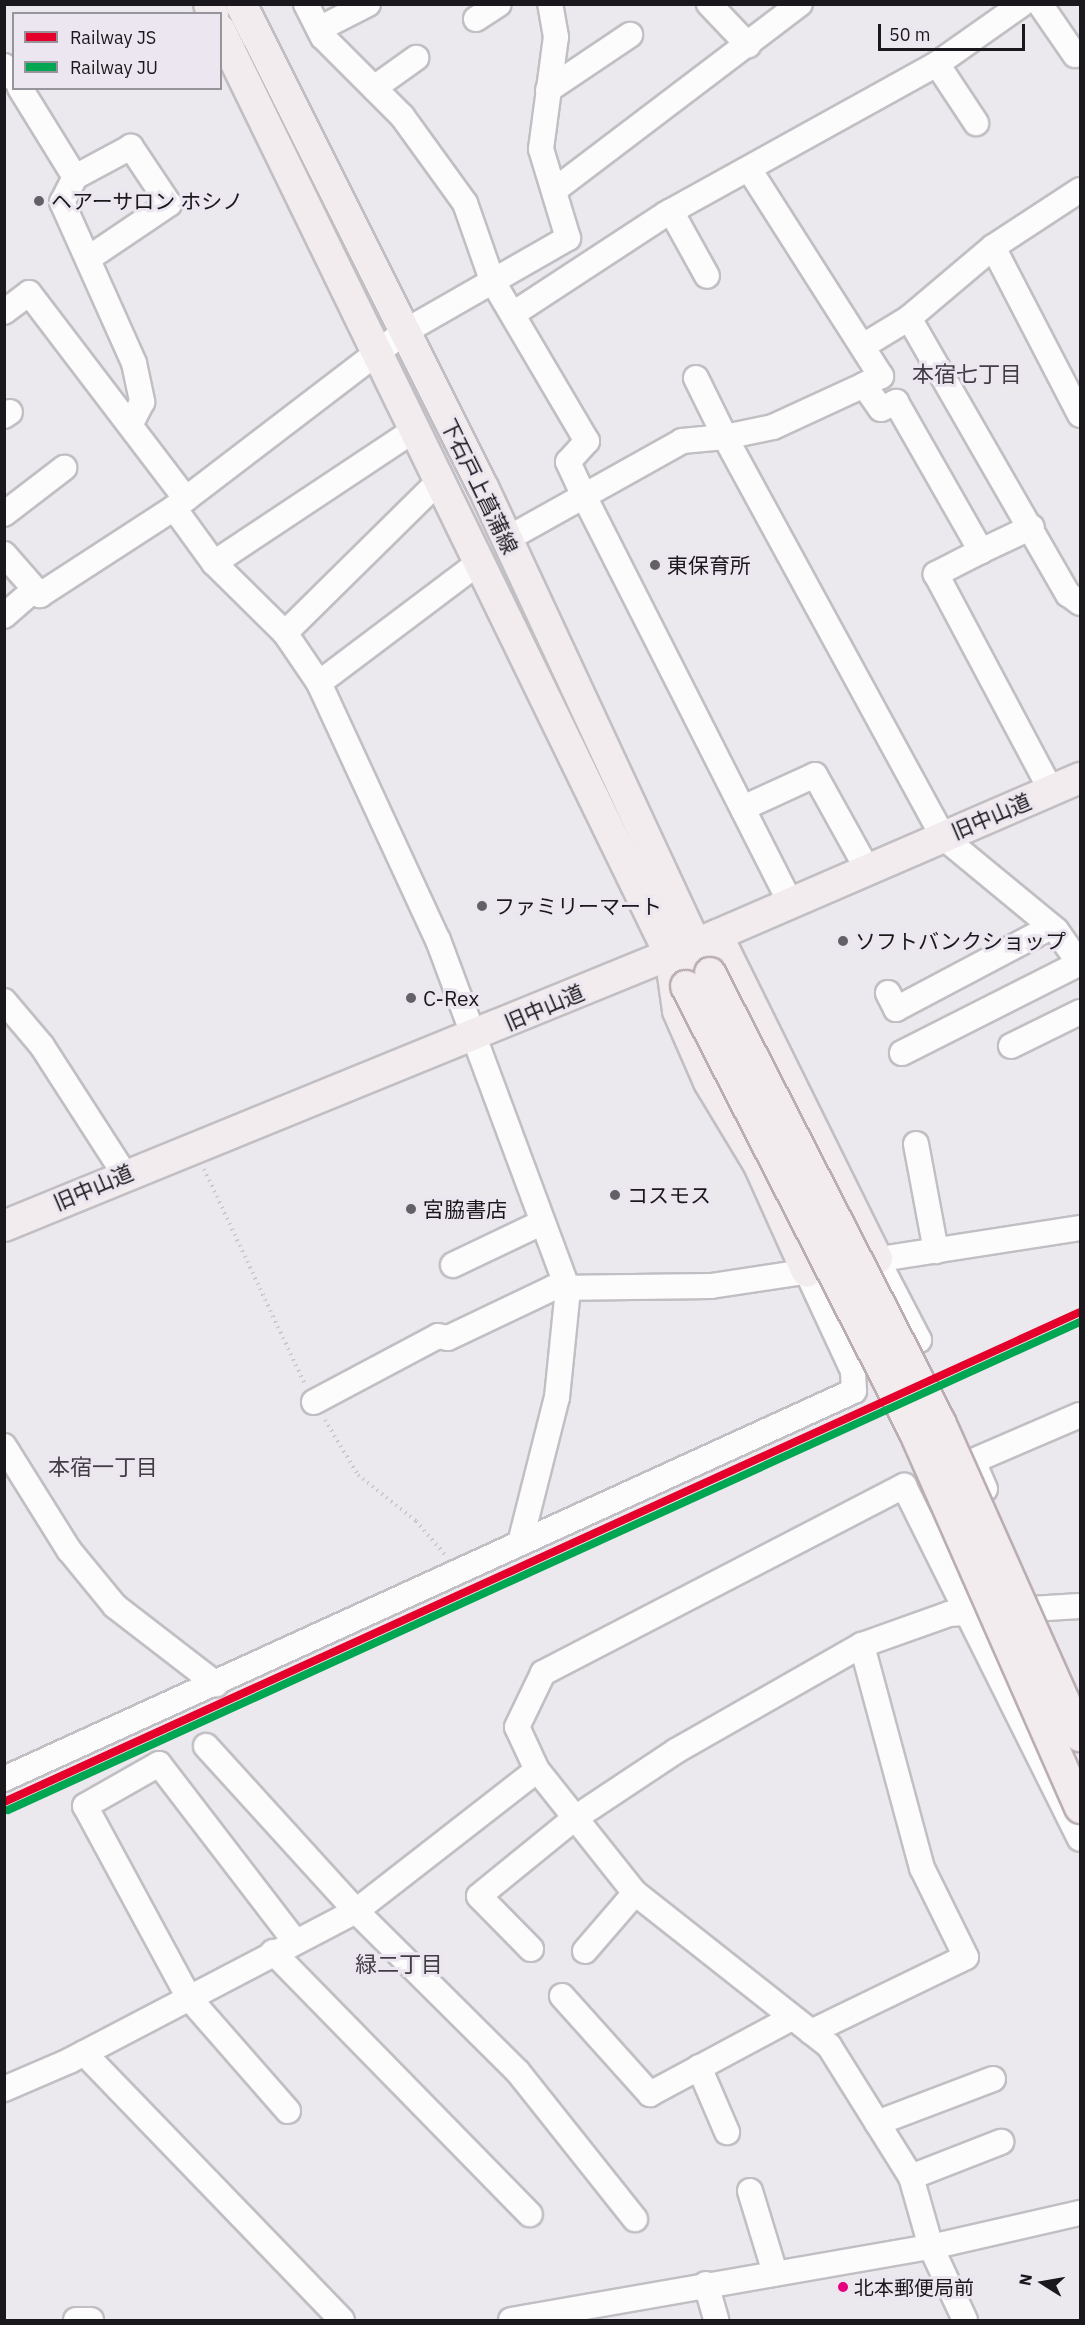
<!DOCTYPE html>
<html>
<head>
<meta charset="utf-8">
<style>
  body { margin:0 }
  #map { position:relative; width:1085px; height:2325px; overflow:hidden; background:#ebe8ee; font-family:"IBM Plex Sans","Noto Sans JP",sans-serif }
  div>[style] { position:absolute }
  .path>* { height:4px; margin-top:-2px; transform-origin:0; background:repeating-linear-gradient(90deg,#c8c7c9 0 1.5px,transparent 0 6px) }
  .roads { filter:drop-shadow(2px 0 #c1bfc3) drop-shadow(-2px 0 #c1bfc3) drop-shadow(0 2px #c1bfc3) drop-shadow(0 -2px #c1bfc3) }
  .minor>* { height:24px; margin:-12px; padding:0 12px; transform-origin:12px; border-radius:12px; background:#fcfcfc }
  .major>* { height:30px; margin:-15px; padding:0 15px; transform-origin:15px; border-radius:15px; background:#f3ecee }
  .bridges { filter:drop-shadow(2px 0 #baaeb2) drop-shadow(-2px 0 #baaeb2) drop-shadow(0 2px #baaeb2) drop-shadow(0 -2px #baaeb2) }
  .major-bridge>* { height:30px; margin:-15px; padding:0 15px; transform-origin:15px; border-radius:15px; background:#f3ecee }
  .rail-1>* { height:8px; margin:-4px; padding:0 4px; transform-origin:4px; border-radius:4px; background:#e4002b }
  .rail-2>* { height:8px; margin:-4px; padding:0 4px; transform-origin:4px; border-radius:4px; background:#00a651 }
  .dots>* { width:16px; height:16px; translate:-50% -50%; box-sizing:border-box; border:3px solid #ece6f0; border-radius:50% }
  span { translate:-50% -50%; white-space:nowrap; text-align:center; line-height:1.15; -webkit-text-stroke:6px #ece6f0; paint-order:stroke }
  .bus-label { font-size:20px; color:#1a181c }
  .left { translate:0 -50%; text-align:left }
  .poi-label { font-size:21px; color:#1a181c }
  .street-label { font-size:21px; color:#1a181c }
  .neighbourhood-label { font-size:22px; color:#423d45 }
  .frame { position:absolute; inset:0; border:6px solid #1a181c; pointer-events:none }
  .legend { position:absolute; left:12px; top:12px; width:210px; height:78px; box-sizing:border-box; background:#ece6f0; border:2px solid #98949b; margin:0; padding:8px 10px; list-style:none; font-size:18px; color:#1a181c }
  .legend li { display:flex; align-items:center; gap:12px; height:30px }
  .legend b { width:30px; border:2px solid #98949b }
  .north { position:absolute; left:1013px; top:2253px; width:60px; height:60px; -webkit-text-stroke:4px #ece6f0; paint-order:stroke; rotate:281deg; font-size:16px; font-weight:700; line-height:24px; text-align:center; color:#1a181c }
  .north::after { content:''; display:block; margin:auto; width:21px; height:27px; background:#1a181c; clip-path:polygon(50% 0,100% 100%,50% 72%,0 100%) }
  .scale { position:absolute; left:878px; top:24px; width:147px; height:27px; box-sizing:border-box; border:3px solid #1a181c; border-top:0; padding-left:8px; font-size:18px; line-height:21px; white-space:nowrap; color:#1a181c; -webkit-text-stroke:4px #ece6f0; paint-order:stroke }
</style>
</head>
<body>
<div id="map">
  <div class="path">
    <i style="left:204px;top:1169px;width:238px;rotate:64.9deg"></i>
    <i style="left:325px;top:1420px;width:64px;rotate:59deg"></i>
    <i style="left:358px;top:1475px;width:74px;rotate:38.4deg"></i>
    <i style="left:416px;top:1521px;width:46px;rotate:49.4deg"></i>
  </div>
  <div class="roads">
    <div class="minor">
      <i style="left:306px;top:4px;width:37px;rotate:63deg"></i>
      <i style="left:323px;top:37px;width:112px;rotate:45deg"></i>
      <i style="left:402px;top:116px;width:107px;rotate:54.1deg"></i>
      <i style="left:465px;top:203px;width:82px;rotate:70.7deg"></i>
      <i style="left:492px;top:280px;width:187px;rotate:59.5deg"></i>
      <i style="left:587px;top:441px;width:28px;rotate:132deg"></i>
      <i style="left:568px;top:462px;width:38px;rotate:65deg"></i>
      <i style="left:584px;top:496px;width:455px;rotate:63.1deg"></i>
      <i style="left:709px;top:4px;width:57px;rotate:46.4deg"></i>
      <i style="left:1040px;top:4px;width:62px;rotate:55.5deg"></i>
      <i style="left:476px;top:19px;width:27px;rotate:-33deg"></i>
      <i style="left:319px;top:29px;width:55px;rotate:-27deg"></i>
      <i style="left:937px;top:64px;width:71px;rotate:56.5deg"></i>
      <i style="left:4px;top:66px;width:16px;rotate:52deg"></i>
      <i style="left:20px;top:88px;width:105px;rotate:58.3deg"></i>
      <i style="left:374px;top:88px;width:52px;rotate:-35.5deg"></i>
      <i style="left:548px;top:90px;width:99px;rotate:-33.9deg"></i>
      <i style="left:749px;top:169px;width:246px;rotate:57.5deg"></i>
      <i style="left:881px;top:376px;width:19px;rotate:152deg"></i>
      <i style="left:864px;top:385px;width:29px;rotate:55deg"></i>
      <i style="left:881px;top:409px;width:17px;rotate:-25deg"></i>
      <i style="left:896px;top:402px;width:172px;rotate:60.3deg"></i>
      <i style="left:981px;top:551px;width:51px;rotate:152.9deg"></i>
      <i style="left:936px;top:574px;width:245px;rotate:62deg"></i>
      <i style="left:556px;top:189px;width:306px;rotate:-37.2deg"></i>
      <i style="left:1080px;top:190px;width:104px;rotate:146.8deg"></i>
      <i style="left:993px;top:247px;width:189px;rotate:62.6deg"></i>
      <i style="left:671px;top:211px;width:74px;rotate:61deg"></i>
      <i style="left:89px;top:258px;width:97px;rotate:-34deg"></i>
      <i style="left:169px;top:204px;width:69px;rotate:-123.7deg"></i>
      <i style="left:131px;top:147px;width:64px;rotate:151.8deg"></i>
      <i style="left:75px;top:177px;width:28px;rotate:117deg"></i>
      <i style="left:62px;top:202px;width:176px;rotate:65.9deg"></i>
      <i style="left:134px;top:363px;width:40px;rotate:78deg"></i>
      <i style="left:142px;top:402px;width:22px;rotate:117deg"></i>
      <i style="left:4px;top:312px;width:31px;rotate:-37deg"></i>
      <i style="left:29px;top:293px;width:259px;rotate:52.7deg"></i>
      <i style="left:513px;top:314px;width:183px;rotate:-33.2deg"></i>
      <i style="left:666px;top:214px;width:310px;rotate:-29deg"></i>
      <i style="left:937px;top:64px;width:104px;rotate:-35.2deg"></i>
      <i style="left:909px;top:318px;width:110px;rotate:-40.2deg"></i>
      <i style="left:863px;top:346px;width:54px;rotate:-31.3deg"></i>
      <i style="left:909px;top:318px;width:319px;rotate:60.1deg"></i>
      <i style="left:1068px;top:594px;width:15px;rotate:37deg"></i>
      <i style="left:696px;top:378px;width:66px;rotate:63.8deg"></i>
      <i style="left:725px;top:437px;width:49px;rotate:-11.8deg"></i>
      <i style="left:773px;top:427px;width:100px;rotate:-24.8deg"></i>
      <i style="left:4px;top:416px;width:7px;rotate:-34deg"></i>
      <i style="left:174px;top:508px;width:68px;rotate:54deg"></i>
      <i style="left:214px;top:563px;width:100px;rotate:44.6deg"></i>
      <i style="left:285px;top:633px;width:60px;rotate:55.8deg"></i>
      <i style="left:319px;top:683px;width:283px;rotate:65.2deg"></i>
      <i style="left:438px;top:940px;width:372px;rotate:69.6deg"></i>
      <i style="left:568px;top:1289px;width:109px;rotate:95.8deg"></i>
      <i style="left:557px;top:1397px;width:146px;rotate:104.2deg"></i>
      <i style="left:4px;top:514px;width:76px;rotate:-37.5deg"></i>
      <i style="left:507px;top:539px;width:201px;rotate:-29.2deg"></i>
      <i style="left:682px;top:441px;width:43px;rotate:-5.3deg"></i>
      <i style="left:725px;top:437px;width:456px;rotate:61.4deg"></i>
      <i style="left:943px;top:837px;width:146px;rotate:39.5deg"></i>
      <i style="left:1056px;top:930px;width:42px;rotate:54.8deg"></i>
      <i style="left:981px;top:551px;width:56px;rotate:-25.2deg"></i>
      <i style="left:4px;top:554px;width:55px;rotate:48.7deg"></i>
      <i style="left:40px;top:595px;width:160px;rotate:-33deg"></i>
      <i style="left:174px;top:508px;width:290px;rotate:-37.4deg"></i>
      <i style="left:404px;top:332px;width:189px;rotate:-29.8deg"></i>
      <i style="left:568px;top:238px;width:93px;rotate:-106.9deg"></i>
      <i style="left:541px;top:149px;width:113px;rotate:-82.4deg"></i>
      <i style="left:556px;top:37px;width:34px;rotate:-100deg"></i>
      <i style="left:214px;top:563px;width:239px;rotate:-33.6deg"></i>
      <i style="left:4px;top:616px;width:41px;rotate:-41.1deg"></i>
      <i style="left:285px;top:633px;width:215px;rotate:-44.6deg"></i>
      <i style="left:319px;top:683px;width:199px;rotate:-37deg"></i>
      <i style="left:743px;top:808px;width:79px;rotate:-24.6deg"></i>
      <i style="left:815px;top:775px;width:107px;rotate:61deg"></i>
      <i style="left:888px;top:993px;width:18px;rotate:63deg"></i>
      <i style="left:896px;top:1009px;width:175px;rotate:-27.9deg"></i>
      <i style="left:4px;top:1001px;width:59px;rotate:49.8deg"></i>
      <i style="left:42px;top:1046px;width:151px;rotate:57.2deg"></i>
      <i style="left:1011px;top:1046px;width:77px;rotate:-26.2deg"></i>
      <i style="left:902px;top:1053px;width:199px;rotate:-26.8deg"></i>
      <i style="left:916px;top:1144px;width:109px;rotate:79.4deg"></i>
      <i style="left:877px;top:1259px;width:91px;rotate:62.6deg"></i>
      <i style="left:919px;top:1340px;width:34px;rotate:154deg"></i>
      <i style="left:861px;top:1262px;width:222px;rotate:-8.8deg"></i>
      <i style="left:453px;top:1265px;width:98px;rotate:-25.5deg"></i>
      <i style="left:314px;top:1402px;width:140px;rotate:-28deg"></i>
      <i style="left:438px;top:1336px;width:10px;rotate:11deg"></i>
      <i style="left:448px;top:1338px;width:116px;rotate:-25.5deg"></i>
      <i style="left:553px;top:1288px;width:158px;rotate:-0.7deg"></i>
      <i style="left:711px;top:1286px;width:113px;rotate:-8.6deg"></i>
      <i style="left:4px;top:1446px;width:123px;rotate:58deg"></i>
      <i style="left:69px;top:1550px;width:72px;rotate:50.6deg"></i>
      <i style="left:115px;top:1606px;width:128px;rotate:37.7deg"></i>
      <i style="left:985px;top:1489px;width:30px;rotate:-113deg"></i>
      <i style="left:973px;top:1461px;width:116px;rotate:-23.3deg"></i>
      <i style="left:206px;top:1746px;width:223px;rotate:47.7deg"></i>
      <i style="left:356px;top:1911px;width:228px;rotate:44.8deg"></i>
      <i style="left:518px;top:2072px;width:188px;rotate:51.5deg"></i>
      <i style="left:4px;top:1779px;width:934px;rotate:-24.54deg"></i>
      <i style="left:854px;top:1391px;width:20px;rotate:-93deg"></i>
      <i style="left:853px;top:1371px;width:109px;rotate:-114.9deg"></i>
      <i style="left:531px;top:1949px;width:74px;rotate:-134.5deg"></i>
      <i style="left:479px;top:1896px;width:124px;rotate:-39.1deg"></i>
      <i style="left:575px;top:1818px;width:121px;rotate:-33.6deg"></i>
      <i style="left:676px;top:1751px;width:214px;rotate:-29.7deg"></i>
      <i style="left:862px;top:1645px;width:92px;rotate:-19.6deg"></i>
      <i style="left:949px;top:1614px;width:131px;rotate:-3.5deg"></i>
      <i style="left:585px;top:1951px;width:77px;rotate:-49.2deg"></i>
      <i style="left:273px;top:1952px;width:367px;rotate:45.6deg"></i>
      <i style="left:562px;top:1996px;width:132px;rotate:48.1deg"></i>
      <i style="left:650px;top:2094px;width:161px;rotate:-28.2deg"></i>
      <i style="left:811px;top:2032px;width:172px;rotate:-25.8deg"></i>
      <i style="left:966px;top:1957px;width:99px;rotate:-116.3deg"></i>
      <i style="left:922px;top:1868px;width:231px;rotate:-105.1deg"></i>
      <i style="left:84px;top:2053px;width:371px;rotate:46deg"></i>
      <i style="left:699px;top:2067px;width:71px;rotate:66.7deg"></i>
      <i style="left:4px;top:2089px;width:71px;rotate:-23.3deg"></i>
      <i style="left:69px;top:2061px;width:324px;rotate:-27.6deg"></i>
      <i style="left:356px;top:1911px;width:229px;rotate:-37.9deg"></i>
      <i style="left:288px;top:2111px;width:150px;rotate:-131.2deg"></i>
      <i style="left:189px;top:1998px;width:218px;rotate:-118.4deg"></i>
      <i style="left:85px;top:1806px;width:85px;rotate:-29.6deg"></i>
      <i style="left:159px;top:1764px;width:223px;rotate:52.5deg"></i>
      <i style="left:877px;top:2123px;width:124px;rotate:-20.8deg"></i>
      <i style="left:911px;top:2177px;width:97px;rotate:-21.3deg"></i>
      <i style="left:750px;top:2191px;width:86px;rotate:73deg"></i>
      <i style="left:706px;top:2284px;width:37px;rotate:74deg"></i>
      <i style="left:76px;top:2320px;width:15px"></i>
      <i style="left:511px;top:2320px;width:426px;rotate:-9.9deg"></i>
      <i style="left:931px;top:2247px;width:153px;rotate:-12.9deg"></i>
      <i style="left:965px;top:2320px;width:81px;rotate:-115deg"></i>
      <i style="left:931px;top:2247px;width:73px;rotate:-105.9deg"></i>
      <i style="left:911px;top:2177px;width:155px;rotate:-122deg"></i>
      <i style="left:829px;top:2046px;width:247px;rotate:-141.7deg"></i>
      <i style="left:635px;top:1893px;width:157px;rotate:-128.5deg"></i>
      <i style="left:537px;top:1770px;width:47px;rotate:-114.9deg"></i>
      <i style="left:517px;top:1727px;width:60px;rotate:-64.3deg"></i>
      <i style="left:543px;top:1673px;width:407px;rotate:-27.4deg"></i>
      <i style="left:904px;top:1486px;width:394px;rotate:63.5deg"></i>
    </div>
    <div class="major">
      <i style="left:209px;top:4px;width:11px;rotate:68deg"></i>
      <i style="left:241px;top:4px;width:540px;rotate:63.39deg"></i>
      <i style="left:483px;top:487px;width:522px;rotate:65.06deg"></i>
      <i style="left:220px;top:30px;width:1049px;rotate:64.05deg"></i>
      <i style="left:717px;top:935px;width:361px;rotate:63.7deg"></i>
      <i style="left:671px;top:961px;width:50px;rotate:82deg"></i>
      <i style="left:678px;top:1011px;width:77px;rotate:66.4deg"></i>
      <i style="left:709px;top:1082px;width:97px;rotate:58.9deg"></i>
      <i style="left:759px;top:1165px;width:117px;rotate:65.8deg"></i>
      <i style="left:4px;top:1226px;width:770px;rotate:-22.2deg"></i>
      <i style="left:717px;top:935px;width:395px;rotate:-23.4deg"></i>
    </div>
  </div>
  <div class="bridges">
    <div class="major-bridge">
      <i style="left:710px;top:973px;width:504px;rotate:62.88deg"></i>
      <i style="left:940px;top:1422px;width:344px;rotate:66deg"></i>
      <i style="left:686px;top:986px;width:500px;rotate:62.87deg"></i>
      <i style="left:914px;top:1431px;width:412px;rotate:66.2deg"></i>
    </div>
  </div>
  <div class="rail-1">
    <i style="left:4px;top:1802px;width:1182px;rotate:-24.48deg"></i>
  </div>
  <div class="rail-2">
    <i style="left:8px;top:1810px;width:1178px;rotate:-24.48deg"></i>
  </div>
  <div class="dots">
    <i style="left:39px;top:201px;background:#636166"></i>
    <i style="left:655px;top:565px;background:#636166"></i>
    <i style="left:482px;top:906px;background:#636166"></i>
    <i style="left:843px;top:941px;background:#636166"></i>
    <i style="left:411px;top:998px;background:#636166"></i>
    <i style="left:615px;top:1195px;background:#636166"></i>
    <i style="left:411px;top:1209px;background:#636166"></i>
    <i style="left:843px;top:2287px;background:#e5007d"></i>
  </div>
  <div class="bus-label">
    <span class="left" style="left:854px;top:2287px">北本郵便局前</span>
  </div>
  <div class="poi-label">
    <span class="left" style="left:51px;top:201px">ヘアーサロン ホシノ</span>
    <span class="left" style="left:667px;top:565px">東保育所</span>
    <span class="left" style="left:494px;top:906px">ファミリーマート</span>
    <span class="left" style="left:855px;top:941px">ソフトバンクショップ</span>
    <span class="left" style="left:423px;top:998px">C-Rex</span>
    <span class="left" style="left:627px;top:1195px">コスモス</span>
    <span class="left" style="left:423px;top:1209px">宮脇書店</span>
  </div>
  <div class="street-label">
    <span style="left:480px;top:486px;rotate:64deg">下石戸上菖蒲線</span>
    <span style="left:991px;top:816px;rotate:-23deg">旧中山道</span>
    <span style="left:544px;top:1007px;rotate:-23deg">旧中山道</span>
    <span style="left:93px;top:1187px;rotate:-23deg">旧中山道</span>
  </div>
  <div class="neighbourhood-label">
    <span style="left:967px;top:374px">本宿七丁目</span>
    <span style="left:103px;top:1467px">本宿一丁目</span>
    <span style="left:399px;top:1964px">緑二丁目</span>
  </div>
  <div class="frame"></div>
  <ul class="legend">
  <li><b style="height:8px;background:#e4002b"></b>Railway JS</li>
  <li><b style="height:8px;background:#00a651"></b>Railway JU</li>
  </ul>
  <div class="north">N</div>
  <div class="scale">50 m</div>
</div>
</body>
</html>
